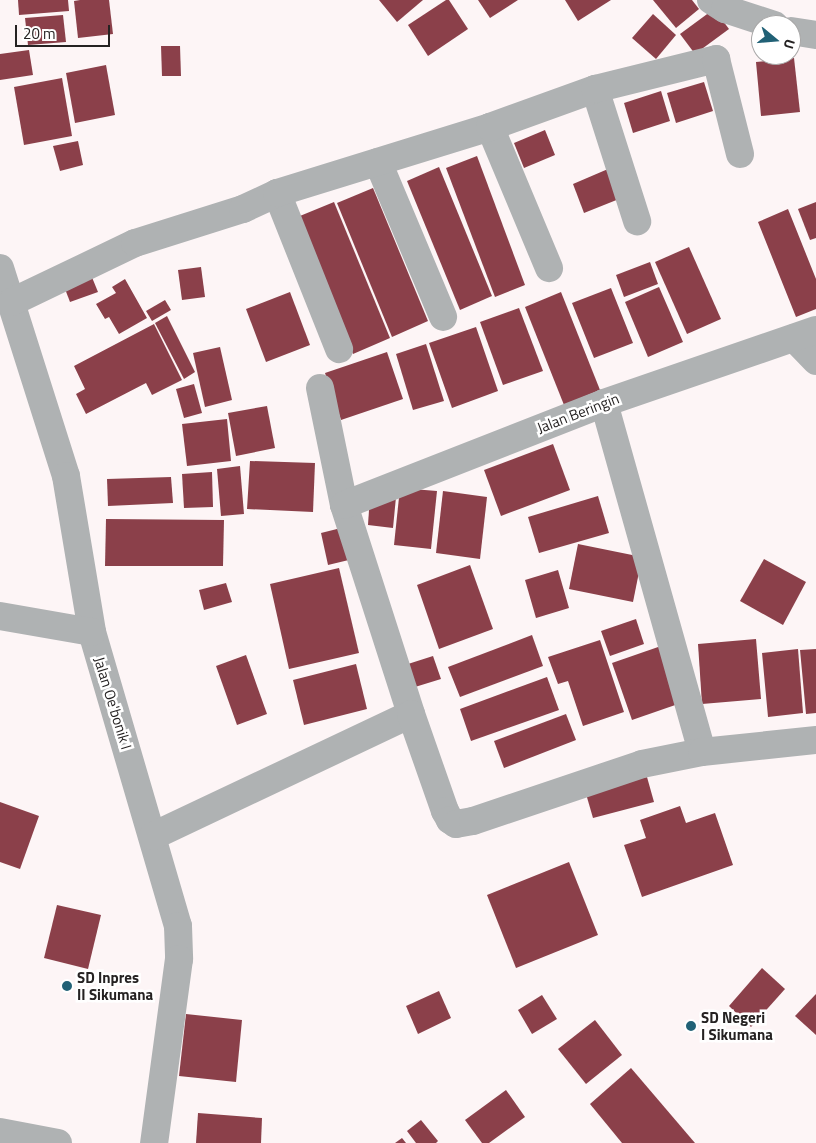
<!DOCTYPE html>
<html>
<head>
<meta charset="utf-8">
<style>
  body { margin:0 }
  #map { position:relative; width:816px; height:1143px; overflow:hidden; background:#fdf5f6; font-family:"Titillium Web",sans-serif }
  div>[style] { position:absolute }
  .building>* { inset:0; background:#8b404a }
  .minor>* { height:28px; margin:-14px; padding:0 14px; transform-origin:14px; border-radius:14px; background:#afb2b3 }
  .dots>* { width:14px; height:14px; translate:-50% -50%; box-sizing:border-box; border:2px solid #fff; border-radius:50% }
  span { translate:-50% -50%; white-space:nowrap; text-align:center; line-height:1.15; -webkit-text-stroke:5px #fff; paint-order:stroke }
  .street-label { font-size:15px; color:#252222 }
  .poi-label { font-size:15px; color:#252222; font-weight:700 }
  .left { translate:0 -50%; text-align:left }
  .north { position:absolute; left:751px; top:15px; width:50px; height:50px; box-sizing:border-box; background:#fff; border:1px solid #a8a7a7; border-radius:50%; rotate:107deg; font-size:14px; font-weight:700; line-height:20px; text-align:center; color:#252222 }
  .north::after { content:''; display:block; margin:auto; width:18px; height:22px; background:#216176; clip-path:polygon(50% 0,100% 100%,50% 72%,0 100%) }
  .scale { position:absolute; left:15px; top:25px; width:95px; height:22px; box-sizing:border-box; border:2px solid #252222; border-top:0; padding-left:6px; font-size:15px; line-height:18px; white-space:nowrap; color:#252222; -webkit-text-stroke:4px #fff; paint-order:stroke }
</style>
</head>
<body>
<div id="map">
  <div class="building">
    <i style="clip-path:polygon(18px 0,68px 0,69px 11px,19px 15px)"></i>
    <i style="clip-path:polygon(80px 0,109px 0,113px 34px,78px 38px,74px 1px)"></i>
    <i style="clip-path:polygon(379px 0,423px 0,397px 22px)"></i>
    <i style="clip-path:polygon(446px 0,449px 0,468px 29px,428px 56px,408px 25px)"></i>
    <i style="clip-path:polygon(478px 0,518px 0,490px 18px)"></i>
    <i style="clip-path:polygon(565px 0,611px 0,578px 21px)"></i>
    <i style="clip-path:polygon(653px 0,692px 0,699px 9px,676px 28px)"></i>
    <i style="clip-path:polygon(714px 9px,729px 29px,695px 54px,680px 34px)"></i>
    <i style="clip-path:polygon(653px 14px,676px 35px,656px 59px,632px 38px)"></i>
    <i style="clip-path:polygon(63px 15px,66px 42px,28px 45px,25px 18px)"></i>
    <i style="clip-path:polygon(161px 46px,180px 46px,181px 76px,162px 76px)"></i>
    <i style="clip-path:polygon(29px 50px,33px 75px,0 80px,0 54px)"></i>
    <i style="clip-path:polygon(794px 58px,800px 112px,761px 116px,756px 62px)"></i>
    <i style="clip-path:polygon(106px 65px,115px 115px,75px 123px,66px 73px)"></i>
    <i style="clip-path:polygon(62px 78px,72px 136px,24px 145px,14px 87px)"></i>
    <i style="clip-path:polygon(704px 82px,713px 111px,676px 123px,667px 93px)"></i>
    <i style="clip-path:polygon(661px 91px,670px 121px,633px 133px,624px 103px)"></i>
    <i style="clip-path:polygon(545px 130px,555px 155px,524px 168px,514px 143px)"></i>
    <i style="clip-path:polygon(78px 141px,83px 165px,60px 171px,53px 146px)"></i>
    <i style="clip-path:polygon(477px 156px,525px 285px,495px 297px,446px 168px)"></i>
    <i style="clip-path:polygon(439px 167px,492px 296px,460px 310px,407px 181px)"></i>
    <i style="clip-path:polygon(608px 169px,619px 199px,584px 213px,573px 184px)"></i>
    <i style="clip-path:polygon(373px 188px,428px 321px,392px 337px,337px 203px)"></i>
    <i style="clip-path:polygon(334px 202px,390px 338px,353px 354px,295px 218px)"></i>
    <i style="clip-path:polygon(816px 202px,816px 238px,810px 240px,798px 209px)"></i>
    <i style="clip-path:polygon(788px 209px,816px 279px,816px 309px,796px 317px,758px 222px)"></i>
    <i style="clip-path:polygon(689px 247px,721px 319px,687px 334px,655px 262px)"></i>
    <i style="clip-path:polygon(650px 262px,658px 284px,624px 297px,616px 275px)"></i>
    <i style="clip-path:polygon(201px 267px,205px 297px,182px 300px,178px 270px)"></i>
    <i style="clip-path:polygon(89px 270px,98px 292px,70px 302px,62px 281px)"></i>
    <i style="clip-path:polygon(125px 279px,147px 318px,119px 334px,109px 317px,105px 319px,96px 304px,116px 293px,112px 287px)"></i>
    <i style="clip-path:polygon(659px 287px,683px 342px,648px 357px,625px 302px)"></i>
    <i style="clip-path:polygon(611px 288px,633px 343px,594px 358px,572px 303px)"></i>
    <i style="clip-path:polygon(290px 292px,310px 345px,266px 362px,246px 309px)"></i>
    <i style="clip-path:polygon(561px 292px,600px 390px,564px 405px,525px 307px)"></i>
    <i style="clip-path:polygon(165px 300px,171px 310px,152px 321px,146px 311px)"></i>
    <i style="clip-path:polygon(519px 308px,543px 371px,503px 385px,480px 322px)"></i>
    <i style="clip-path:polygon(167px 316px,195px 372px,184px 379px,155px 323px)"></i>
    <i style="clip-path:polygon(154px 324px,182px 380px,152px 395px,146px 383px,86px 414px,76px 394px,85px 389px,74px 366px)"></i>
    <i style="clip-path:polygon(476px 327px,498px 391px,452px 408px,429px 343px)"></i>
    <i style="clip-path:polygon(426px 344px,444px 401px,413px 410px,396px 354px)"></i>
    <i style="clip-path:polygon(220px 347px,232px 400px,205px 407px,193px 353px)"></i>
    <i style="clip-path:polygon(387px 352px,403px 399px,341px 420px,325px 373px)"></i>
    <i style="clip-path:polygon(194px 384px,202px 413px,184px 418px,176px 389px)"></i>
    <i style="clip-path:polygon(267px 406px,275px 448px,236px 456px,228px 413px)"></i>
    <i style="clip-path:polygon(227px 419px,231px 461px,187px 466px,182px 424px)"></i>
    <i style="clip-path:polygon(553px 444px,570px 490px,501px 516px,484px 470px)"></i>
    <i style="clip-path:polygon(250px 461px,315px 463px,313px 512px,247px 509px)"></i>
    <i style="clip-path:polygon(240px 466px,244px 514px,221px 516px,217px 469px)"></i>
    <i style="clip-path:polygon(212px 472px,213px 507px,184px 508px,182px 474px)"></i>
    <i style="clip-path:polygon(171px 477px,173px 503px,108px 506px,107px 479px)"></i>
    <i style="clip-path:polygon(400px 488px,437px 491px,431px 549px,394px 545px)"></i>
    <i style="clip-path:polygon(443px 491px,487px 497px,480px 559px,436px 553px)"></i>
    <i style="clip-path:polygon(370px 495px,396px 497px,393px 528px,368px 525px)"></i>
    <i style="clip-path:polygon(598px 496px,609px 533px,539px 553px,528px 517px)"></i>
    <i style="clip-path:polygon(106px 519px,224px 520px,223px 566px,105px 566px)"></i>
    <i style="clip-path:polygon(349px 526px,357px 558px,328px 565px,321px 533px)"></i>
    <i style="clip-path:polygon(578px 544px,642px 557px,633px 602px,569px 589px)"></i>
    <i style="clip-path:polygon(764px 559px,806px 582px,783px 625px,740px 601px)"></i>
    <i style="clip-path:polygon(470px 565px,493px 629px,439px 649px,417px 585px)"></i>
    <i style="clip-path:polygon(339px 568px,359px 653px,289px 669px,270px 584px)"></i>
    <i style="clip-path:polygon(558px 570px,569px 608px,536px 618px,525px 580px)"></i>
    <i style="clip-path:polygon(226px 583px,232px 602px,204px 610px,199px 590px)"></i>
    <i style="clip-path:polygon(636px 619px,644px 644px,610px 656px,601px 631px)"></i>
    <i style="clip-path:polygon(532px 635px,543px 666px,460px 697px,448px 667px)"></i>
    <i style="clip-path:polygon(756px 639px,761px 699px,702px 704px,698px 644px)"></i>
    <i style="clip-path:polygon(600px 640px,624px 712px,583px 726px,568px 681px,558px 684px,548px 657px)"></i>
    <i style="clip-path:polygon(661px 646px,681px 703px,632px 720px,612px 663px)"></i>
    <i style="clip-path:polygon(798px 649px,803px 713px,768px 717px,762px 653px)"></i>
    <i style="clip-path:polygon(816px 649px,816px 713px,806px 714px,800px 650px)"></i>
    <i style="clip-path:polygon(246px 655px,267px 714px,237px 725px,216px 666px)"></i>
    <i style="clip-path:polygon(433px 656px,441px 679px,415px 687px,408px 664px)"></i>
    <i style="clip-path:polygon(356px 664px,367px 709px,304px 725px,293px 680px)"></i>
    <i style="clip-path:polygon(547px 677px,559px 710px,471px 741px,460px 709px)"></i>
    <i style="clip-path:polygon(566px 714px,576px 740px,504px 768px,494px 741px)"></i>
    <i style="clip-path:polygon(645px 770px,654px 802px,593px 818px,584px 787px)"></i>
    <i style="clip-path:polygon(0 802px,39px 816px,20px 869px,0 862px)"></i>
    <i style="clip-path:polygon(680px 806px,686px 823px,715px 813px,733px 865px,642px 897px,624px 845px,646px 838px,640px 820px)"></i>
    <i style="clip-path:polygon(569px 862px,598px 935px,516px 968px,487px 895px)"></i>
    <i style="clip-path:polygon(57px 905px,101px 915px,88px 969px,44px 958px)"></i>
    <i style="clip-path:polygon(762px 968px,785px 989px,751px 1027px,729px 1006px)"></i>
    <i style="clip-path:polygon(439px 991px,451px 1018px,418px 1034px,406px 1006px)"></i>
    <i style="clip-path:polygon(816px 994px,816px 1035px,795px 1016px)"></i>
    <i style="clip-path:polygon(542px 995px,557px 1019px,532px 1034px,518px 1010px)"></i>
    <i style="clip-path:polygon(186px 1014px,242px 1020px,236px 1082px,179px 1076px)"></i>
    <i style="clip-path:polygon(595px 1020px,622px 1055px,586px 1084px,558px 1049px)"></i>
    <i style="clip-path:polygon(631px 1068px,695px 1143px,622px 1143px,590px 1104px)"></i>
    <i style="clip-path:polygon(506px 1090px,525px 1117px,489px 1143px,482px 1143px,465px 1120px)"></i>
    <i style="clip-path:polygon(198px 1113px,262px 1118px,261px 1143px,196px 1143px)"></i>
    <i style="clip-path:polygon(421px 1120px,438px 1141px,436px 1143px,416px 1143px,407px 1131px)"></i>
    <i style="clip-path:polygon(402px 1138px,406px 1143px,395px 1143px)"></i>
  </div>
  <div class="minor">
    <i style="left:711px;top:0;width:17px;rotate:33deg"></i>
    <i style="left:725px;top:9px;width:52px;rotate:18.1deg"></i>
    <i style="left:791px;top:31px;width:25px;rotate:9deg"></i>
    <i style="left:595px;top:89px;width:139px;rotate:72.3deg"></i>
    <i style="left:490px;top:127px;width:153px;rotate:67.3deg"></i>
    <i style="left:378px;top:162px;width:168px;rotate:67.2deg"></i>
    <i style="left:277px;top:193px;width:168px;rotate:68.3deg"></i>
    <i style="left:0;top:268px;width:218px;rotate:72.4deg"></i>
    <i style="left:66px;top:476px;width:158px;rotate:80.5deg"></i>
    <i style="left:92px;top:632px;width:306px;rotate:73.7deg"></i>
    <i style="left:178px;top:926px;width:33px;rotate:88deg"></i>
    <i style="left:179px;top:959px;width:186px;rotate:97.7deg"></i>
    <i style="left:12px;top:302px;width:136px;rotate:-25.6deg"></i>
    <i style="left:135px;top:243px;width:113px;rotate:-17.5deg"></i>
    <i style="left:243px;top:209px;width:38px;rotate:-25deg"></i>
    <i style="left:277px;top:193px;width:223px;rotate:-17.2deg"></i>
    <i style="left:490px;top:127px;width:112px;rotate:-19.9deg"></i>
    <i style="left:595px;top:89px;width:125px;rotate:-13.9deg"></i>
    <i style="left:716px;top:59px;width:98px;rotate:75.8deg"></i>
    <i style="left:794px;top:338px;width:32px;rotate:46deg"></i>
    <i style="left:320px;top:388px;width:119px;rotate:78.4deg"></i>
    <i style="left:344px;top:505px;width:219px;rotate:72.2deg"></i>
    <i style="left:604px;top:403px;width:362px;rotate:74.3deg"></i>
    <i style="left:344px;top:505px;width:279px;rotate:-21.4deg"></i>
    <i style="left:604px;top:403px;width:224px;rotate:-19deg"></i>
    <i style="left:0;top:616px;width:93px;rotate:9.9deg"></i>
    <i style="left:153px;top:836px;width:285px;rotate:-25.3deg"></i>
    <i style="left:411px;top:714px;width:103px;rotate:70.7deg"></i>
    <i style="left:445px;top:811px;width:10px;rotate:61deg"></i>
    <i style="left:450px;top:820px;width:7px;rotate:34deg"></i>
    <i style="left:456px;top:824px;width:17px;rotate:-10deg"></i>
    <i style="left:473px;top:821px;width:178px;rotate:-18.6deg"></i>
    <i style="left:642px;top:764px;width:61px;rotate:-11.3deg"></i>
    <i style="left:702px;top:752px;width:115px;rotate:-6deg"></i>
    <i style="left:0;top:1132px;width:59px;rotate:10.7deg"></i>
  </div>
  <div class="dots">
    <i style="left:67px;top:986px;background:#216176"></i>
    <i style="left:691px;top:1026px;background:#216176"></i>
  </div>
  <div class="street-label">
    <span style="left:578px;top:413px;rotate:-21deg">Jalan Beringin</span>
    <span style="left:113px;top:703px;rotate:73deg">Jalan Oe'bonik I</span>
  </div>
  <div class="poi-label">
    <span class="left" style="left:77px;top:986px">SD Inpres<br>II Sikumana</span>
    <span class="left" style="left:701px;top:1026px">SD Negeri<br>I Sikumana</span>
  </div>
  <div class="north">U</div>
  <div class="scale">20 m</div>
</div>
</body>
</html>
